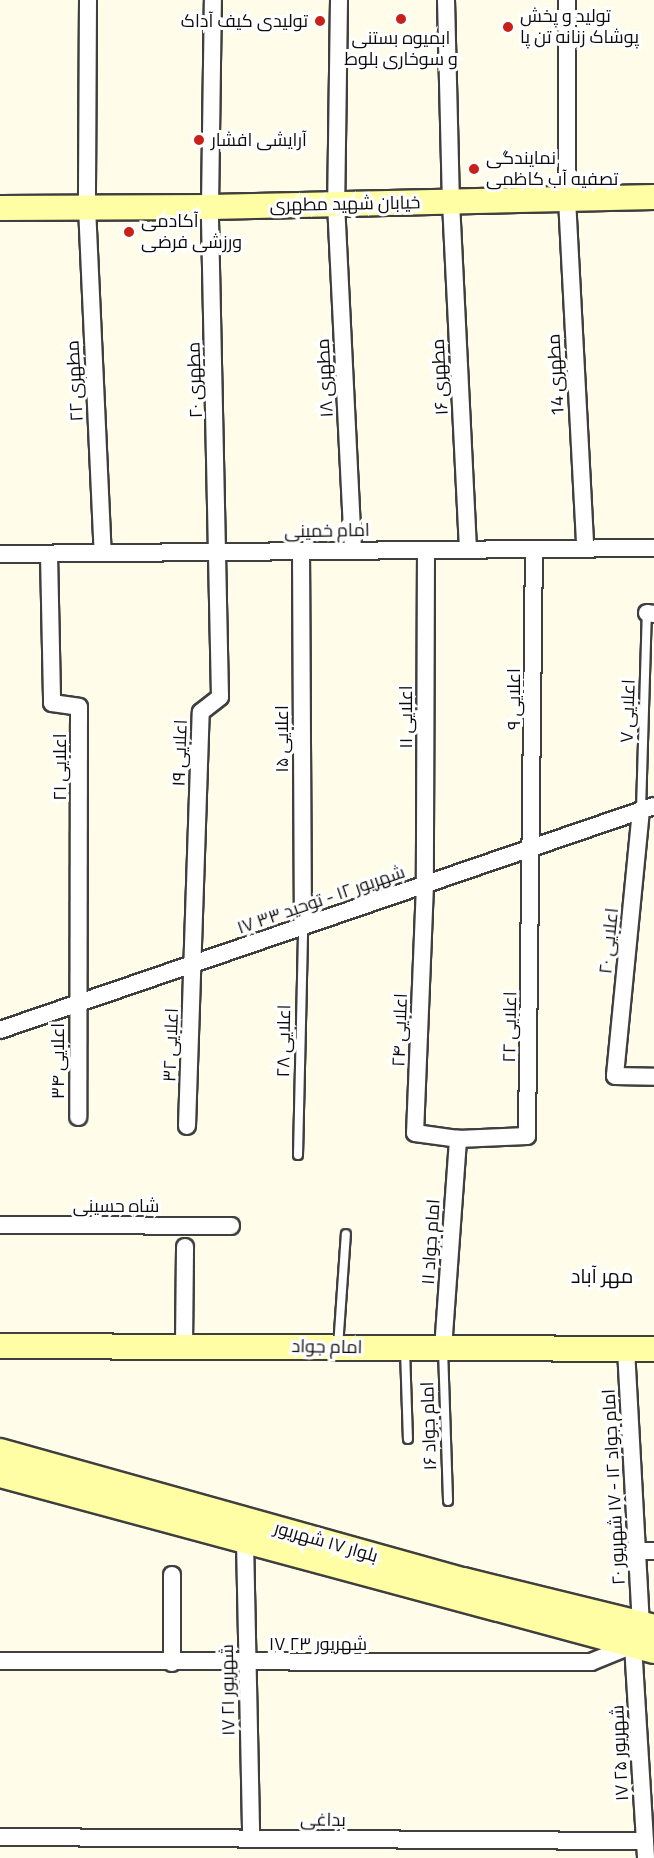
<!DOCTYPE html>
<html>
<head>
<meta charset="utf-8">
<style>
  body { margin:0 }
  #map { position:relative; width:654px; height:1858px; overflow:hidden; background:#fffdea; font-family:Georgia,Cairo,serif }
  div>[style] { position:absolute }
  .roads { filter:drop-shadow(2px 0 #3f3f3f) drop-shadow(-2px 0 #3f3f3f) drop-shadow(0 2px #3f3f3f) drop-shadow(0 -2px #3f3f3f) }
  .lane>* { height:8px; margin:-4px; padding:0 4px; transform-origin:4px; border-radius:4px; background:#fff }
  .street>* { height:16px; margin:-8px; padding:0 8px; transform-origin:8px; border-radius:8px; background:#fff }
  .secondary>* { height:24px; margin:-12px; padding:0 12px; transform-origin:12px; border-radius:12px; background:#fffea5 }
  .dots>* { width:16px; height:16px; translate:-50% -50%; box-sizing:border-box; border:3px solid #fff; border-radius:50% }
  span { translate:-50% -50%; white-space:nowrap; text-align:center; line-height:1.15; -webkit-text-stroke:6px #fff; paint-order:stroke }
  .poi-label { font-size:18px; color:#0c0c0c }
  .left { translate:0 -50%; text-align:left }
  .right { translate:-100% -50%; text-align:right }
  .street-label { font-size:18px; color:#0c0c0c }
  .neighbourhood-label { font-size:20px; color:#0c0c0c }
</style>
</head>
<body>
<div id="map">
  <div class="roads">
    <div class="lane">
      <i style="left:641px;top:810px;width:197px;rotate:-88.3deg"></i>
      <i style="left:298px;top:1155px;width:228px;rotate:-88.7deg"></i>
      <i style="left:338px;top:1347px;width:113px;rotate:-86deg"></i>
      <i style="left:443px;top:1349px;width:152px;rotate:88.1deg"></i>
      <i style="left:405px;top:1350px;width:89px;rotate:88.1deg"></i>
    </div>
    <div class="street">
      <i style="left:88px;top:0;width:207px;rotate:90.3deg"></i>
      <i style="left:87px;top:207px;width:346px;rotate:87.4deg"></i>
      <i style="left:339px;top:0;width:203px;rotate:90.8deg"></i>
      <i style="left:336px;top:203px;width:348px;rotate:87.2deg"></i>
      <i style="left:446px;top:0;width:202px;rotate:88.6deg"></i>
      <i style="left:451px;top:202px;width:348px;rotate:87.2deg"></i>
      <i style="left:567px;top:0;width:199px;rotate:90deg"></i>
      <i style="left:567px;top:199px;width:349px;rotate:87deg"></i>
      <i style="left:426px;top:550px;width:335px;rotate:90.2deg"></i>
      <i style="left:425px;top:885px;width:248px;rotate:92.3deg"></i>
      <i style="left:415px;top:1133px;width:43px;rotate:7.9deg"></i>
      <i style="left:458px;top:1139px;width:69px;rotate:-2.5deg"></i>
      <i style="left:527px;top:1136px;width:587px;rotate:-89.32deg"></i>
      <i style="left:301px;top:551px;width:376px;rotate:89.7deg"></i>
      <i style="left:0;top:554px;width:654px;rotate:-0.53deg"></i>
      <i style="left:49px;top:554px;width:149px;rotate:88.8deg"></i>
      <i style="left:52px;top:703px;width:27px;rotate:8deg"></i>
      <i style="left:79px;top:707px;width:410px;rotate:90.1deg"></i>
      <i style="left:647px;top:613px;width:7px;rotate:8deg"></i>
      <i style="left:641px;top:810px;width:267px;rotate:95.6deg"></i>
      <i style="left:615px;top:1076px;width:39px;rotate:1deg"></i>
      <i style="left:0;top:1030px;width:691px;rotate:-18.91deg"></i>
      <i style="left:187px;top:1126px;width:414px;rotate:-88.1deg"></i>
      <i style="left:201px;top:712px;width:24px;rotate:-38deg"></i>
      <i style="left:220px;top:697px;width:490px;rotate:-91.2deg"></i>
      <i style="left:210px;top:207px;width:207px;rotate:-89.2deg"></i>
      <i style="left:0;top:1225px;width:231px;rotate:0.2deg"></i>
      <i style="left:184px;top:1345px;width:98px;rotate:-89.4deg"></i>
      <i style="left:443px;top:1349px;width:211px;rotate:-85.9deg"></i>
      <i style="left:626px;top:1349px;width:274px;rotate:86.9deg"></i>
      <i style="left:245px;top:1541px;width:297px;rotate:88.8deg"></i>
      <i style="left:636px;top:1551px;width:18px"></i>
      <i style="left:0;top:1661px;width:591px;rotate:0.1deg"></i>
      <i style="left:591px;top:1662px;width:45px;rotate:-22deg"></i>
      <i style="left:633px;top:1645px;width:213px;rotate:86.5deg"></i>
      <i style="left:172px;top:1663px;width:88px;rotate:-90deg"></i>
      <i style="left:0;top:1837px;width:645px;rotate:0.36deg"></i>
    </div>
    <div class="secondary">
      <i style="left:0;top:208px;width:210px;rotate:-0.3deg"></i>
      <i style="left:210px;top:207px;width:444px;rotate:-1.3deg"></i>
      <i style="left:0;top:1346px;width:654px;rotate:0.26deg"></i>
      <i style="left:0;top:1451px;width:481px;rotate:15.6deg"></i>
      <i style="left:463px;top:1580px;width:197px;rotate:13.8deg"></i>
      <i style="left:0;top:1475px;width:677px;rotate:15.06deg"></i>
    </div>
  </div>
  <div class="dots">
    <i style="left:401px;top:19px;background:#c72119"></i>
    <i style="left:320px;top:21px;background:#c72119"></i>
    <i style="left:508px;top:27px;background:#c72119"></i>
    <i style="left:199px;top:140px;background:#c72119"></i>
    <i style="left:474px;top:169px;background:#c72119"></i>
    <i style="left:129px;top:232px;background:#c72119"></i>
  </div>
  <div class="poi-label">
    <span class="left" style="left:520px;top:27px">تولید و پخش<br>پوشاک زنانه تن پا</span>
    <span class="right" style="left:308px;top:21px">تولیدی کیف آداک</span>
    <span style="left:401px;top:49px">ابمیوه بستنی<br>و ‌سوخاری بلوط</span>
    <span class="left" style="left:211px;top:140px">آرایشی افشار</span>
    <span class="left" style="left:486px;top:169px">نمایندگی<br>تصفیه آب کاظمی</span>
    <span class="left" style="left:141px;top:232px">آکادمی<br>ورزشی فرضی</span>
  </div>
  <div class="street-label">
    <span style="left:345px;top:204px;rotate:-1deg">خیابان شهید مطهری</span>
    <span style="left:556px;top:375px;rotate:-93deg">مطهری 14</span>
    <span style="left:440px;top:377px;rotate:-93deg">مطهری ۱۶</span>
    <span style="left:325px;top:378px;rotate:-93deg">مطهری ۱۸</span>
    <span style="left:195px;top:380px;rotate:-92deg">مطهری ۲۰</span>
    <span style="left:75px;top:381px;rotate:-93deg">مطهری ۲۲</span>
    <span style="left:327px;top:531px;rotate:-1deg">امام خمینی</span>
    <span style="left:514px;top:699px;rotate:-90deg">اعلایی ۹</span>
    <span style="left:628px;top:711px;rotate:-88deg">اعلایی ۷</span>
    <span style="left:406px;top:717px;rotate:-90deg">اعلایی ۱۱</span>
    <span style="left:282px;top:739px;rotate:-90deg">اعلایی ۱۵</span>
    <span style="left:180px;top:753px;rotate:-88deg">اعلایی ۱۹</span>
    <span style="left:60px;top:767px;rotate:-90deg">اعلایی ۲۱</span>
    <span style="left:321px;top:900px;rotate:-19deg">۱۷ شهریور ۱۲ - توحید ۳۳</span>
    <span style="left:609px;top:941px;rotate:-84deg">اعلایی ۲۰</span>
    <span style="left:510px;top:1027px;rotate:-89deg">اعلایی ۲۲</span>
    <span style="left:400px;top:1030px;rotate:-88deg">اعلایی ۲۴</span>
    <span style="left:284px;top:1041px;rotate:-89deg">اعلایی ۲۸</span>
    <span style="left:171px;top:1045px;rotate:-88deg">اعلایی ۳۲</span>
    <span style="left:58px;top:1061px;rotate:-90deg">اعلایی ۳۴</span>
    <span style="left:116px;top:1206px">شاه حسینی</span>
    <span style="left:431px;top:1242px;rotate:-86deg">امام جواد ۱۱</span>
    <span style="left:327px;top:1347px;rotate:1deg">امام جواد</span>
    <span style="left:429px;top:1426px;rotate:-92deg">امام جواد ۱۶</span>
    <span style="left:614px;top:1487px;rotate:-93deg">امام جواد ۱۲ - ۱۷ شهریور ۲۰</span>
    <span style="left:326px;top:1542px;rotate:16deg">بلوار ۱۷ شهریور</span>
    <span style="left:318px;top:1644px">۱۷ شهریور ۲۳</span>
    <span style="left:228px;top:1690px;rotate:-91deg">۱۷ شهریور ۲۱</span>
    <span style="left:620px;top:1753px;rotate:-93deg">۱۷ شهریور ۲۵</span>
    <span style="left:323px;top:1820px;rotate:1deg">بداغی</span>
  </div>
  <div class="neighbourhood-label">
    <span style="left:602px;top:1275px">مهر آباد</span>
  </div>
</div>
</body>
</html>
